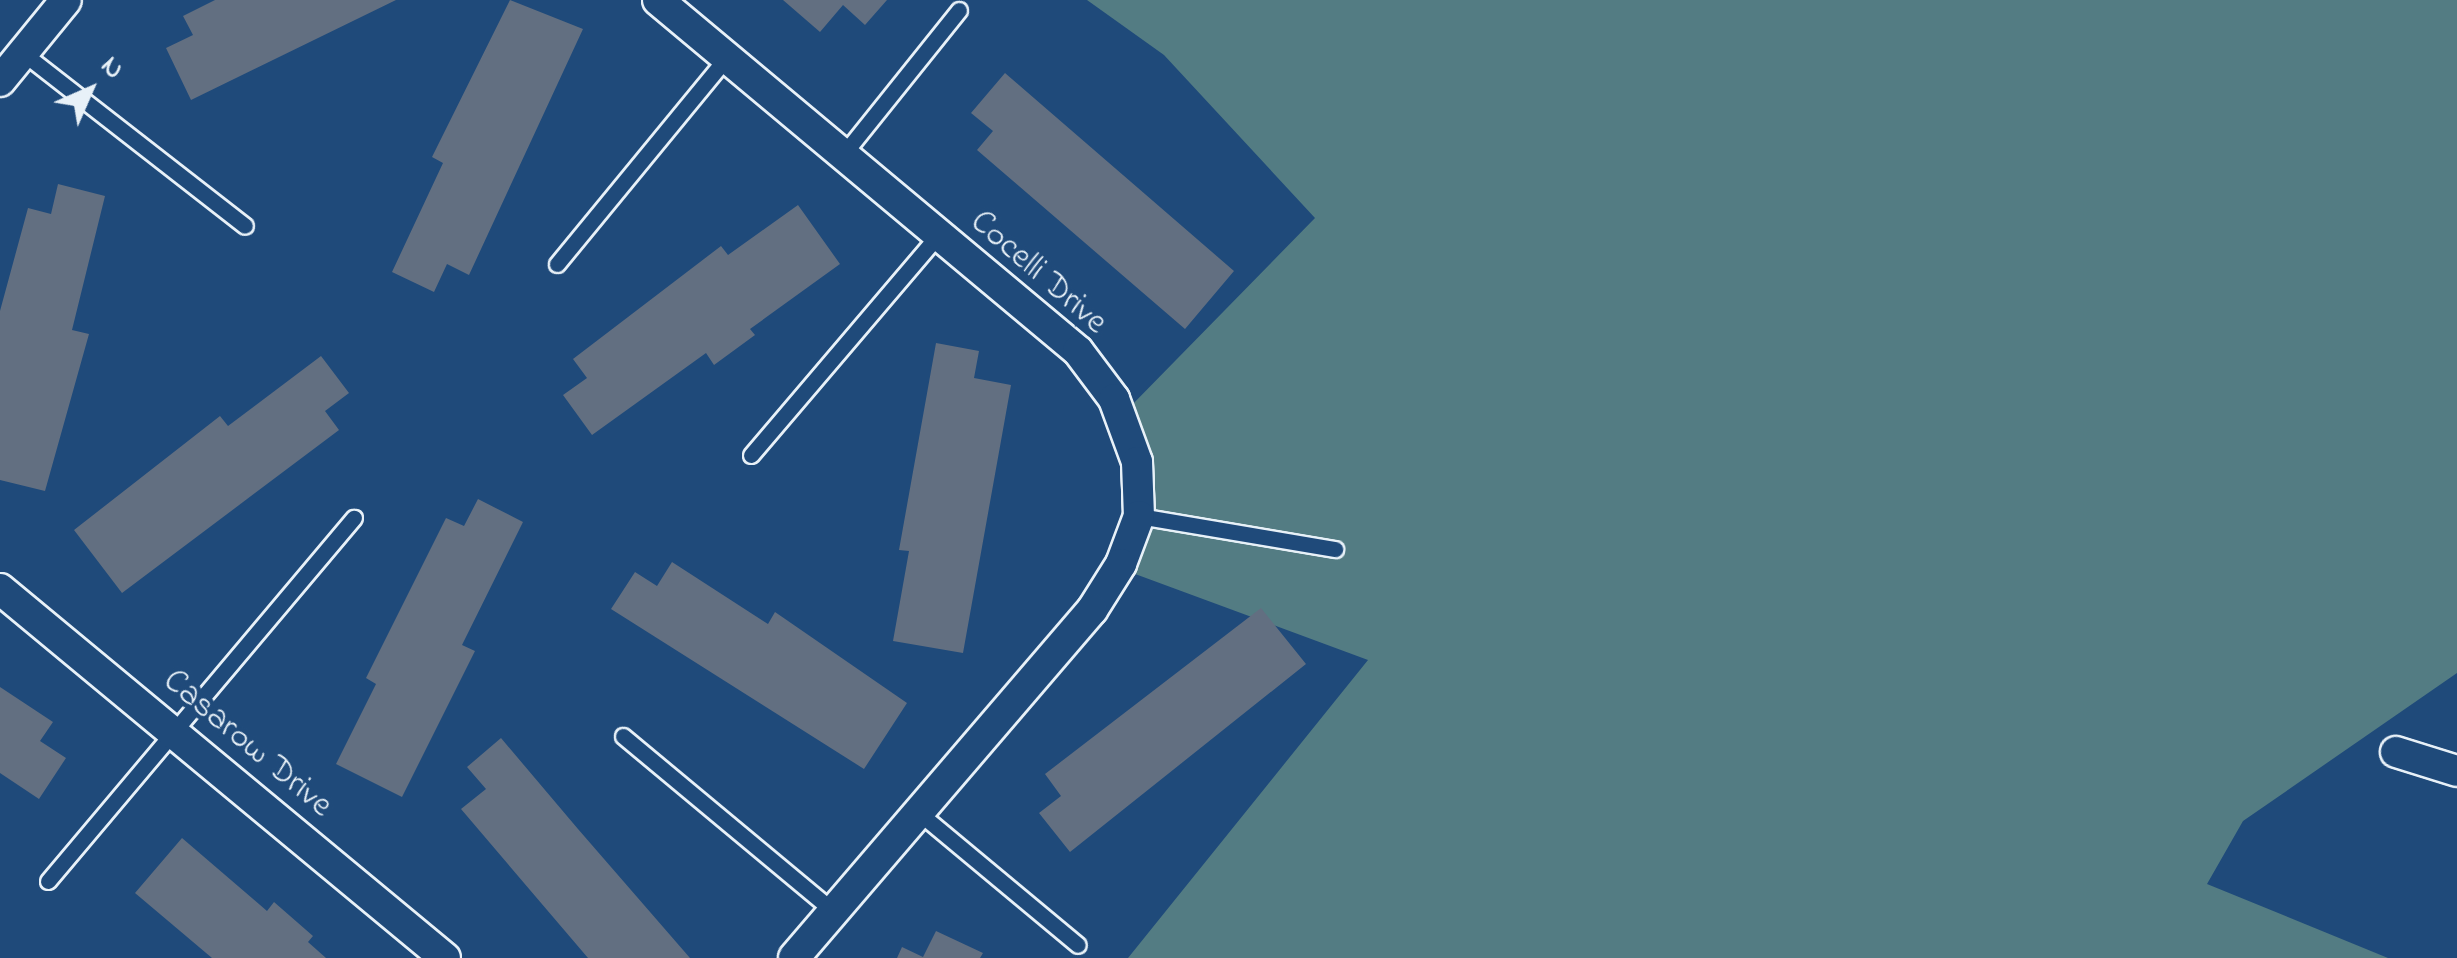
<!DOCTYPE html>
<html>
<head>
<meta charset="utf-8">
<style>
  body { margin:0 }
  #map { position:relative; width:2457px; height:958px; overflow:hidden; background:#1f4a7a; font-family:"Indie Flower",sans-serif }
  div>[style] { position:absolute }
  .green>* { inset:0; background:#537c83 }
  .building>* { inset:0; background:#626f81 }
  .roads { filter:drop-shadow(2px 0 #e8f1f8) drop-shadow(-2px 0 #e8f1f8) drop-shadow(0 2px #e8f1f8) drop-shadow(0 -2px #e8f1f8) }
  .service>* { height:15px; margin:-7.5px; padding:0 7.5px; transform-origin:7.5px; border-radius:7.5px; background:#1f4a7a }
  .minor>* { height:30px; margin:-15px; padding:0 15px; transform-origin:15px; border-radius:15px; background:#1f4a7a }
  span { translate:-50% -50%; white-space:nowrap; text-align:center; line-height:1.15; -webkit-text-stroke:9px #1f4a7a; paint-order:stroke }
  .street-label { font-size:35px; color:#e8f1f8 }
  .north { position:absolute; left:40px; top:40px; width:100px; height:100px; -webkit-text-stroke:8px #1f4a7a; paint-order:stroke; rotate:45deg; font-size:28px; font-weight:700; line-height:40px; text-align:center; color:#e8f1f8 }
  .north::after { content:''; display:block; margin:auto; width:35px; height:45px; background:#e8f1f8; clip-path:polygon(50% 0,100% 100%,50% 72%,0 100%) }
</style>
</head>
<body>
<div id="map">
  <div class="green">
    <i style="clip-path:polygon(1087px 0,2457px 0,2457px 673px,2243px 821px,2207px 884px,2388px 958px,1128px 958px,1368px 660px,1127px 571px,1127px 410px,1315px 218px,1164px 55px)"></i>
  </div>
  <div class="building">
    <i style="clip-path:polygon(215px 0,396px 0,191px 100px,166px 48px,193px 35px,183px 16px)"></i>
    <i style="clip-path:polygon(510px 0,583px 29px,469px 275px,447px 264px,434px 292px,392px 272px,443px 163px,432px 157px)"></i>
    <i style="clip-path:polygon(783px 0,887px 0,865px 25px,843px 5px,820px 32px)"></i>
    <i style="clip-path:polygon(1005px 73px,1234px 271px,1185px 329px,977px 150px,993px 131px,971px 113px)"></i>
    <i style="clip-path:polygon(58px 184px,105px 196px,72px 330px,89px 334px,45px 491px,0 480px,0 311px,28px 208px,51px 214px)"></i>
    <i style="clip-path:polygon(798px 205px,840px 264px,750px 329px,755px 335px,714px 365px,706px 353px,592px 435px,563px 395px,587px 378px,573px 359px,721px 246px,728px 255px)"></i>
    <i style="clip-path:polygon(936px 343px,979px 351px,974px 378px,1011px 385px,963px 653px,893px 641px,909px 551px,899px 550px)"></i>
    <i style="clip-path:polygon(321px 356px,349px 393px,325px 411px,339px 430px,122px 593px,74px 530px,220px 416px,228px 426px)"></i>
    <i style="clip-path:polygon(478px 499px,523px 522px,462px 645px,475px 651px,402px 797px,336px 764px,376px 684px,366px 678px,446px 518px,464px 526px)"></i>
    <i style="clip-path:polygon(672px 562px,768px 624px,775px 612px,907px 703px,864px 769px,611px 609px,635px 572px,657px 586px)"></i>
    <i style="clip-path:polygon(1261px 608px,1306px 664px,1070px 852px,1039px 813px,1061px 796px,1045px 774px)"></i>
    <i style="clip-path:polygon(0 687px,53px 722px,40px 741px,66px 758px,39px 799px,0 773px)"></i>
    <i style="clip-path:polygon(501px 738px,578px 829px,690px 958px,588px 958px,461px 809px,486px 789px,467px 767px)"></i>
    <i style="clip-path:polygon(182px 838px,267px 911px,274px 902px,313px 936px,308px 942px,326px 958px,212px 958px,135px 893px)"></i>
    <i style="clip-path:polygon(936px 931px,983px 953px,980px 958px,897px 958px,902px 947px,923px 957px)"></i>
  </div>
  <div class="roads">
    <div class="service">
      <i style="left:23px;top:53px;width:281px;rotate:37.9deg"></i>
      <i style="left:842px;top:156px;width:187px;rotate:-51.3deg"></i>
      <i style="left:557px;top:264px;width:269px;rotate:-50.6deg"></i>
      <i style="left:751px;top:455px;width:289px;rotate:-49.6deg"></i>
      <i style="left:1139px;top:516px;width:199px;rotate:9.6deg"></i>
      <i style="left:623px;top:736px;width:275px;rotate:39.8deg"></i>
      <i style="left:917px;top:811px;width:209px;rotate:39.8deg"></i>
      <i style="left:48px;top:881px;width:475px;rotate:-49.9deg"></i>
    </div>
    <div class="minor">
      <i style="left:658px;top:0;width:547px;rotate:39.89deg"></i>
      <i style="left:1078px;top:351px;width:60px;rotate:53.1deg"></i>
      <i style="left:1114px;top:399px;width:67px;rotate:69.9deg"></i>
      <i style="left:1137px;top:462px;width:54px;rotate:87.9deg"></i>
      <i style="left:1139px;top:516px;width:51px;rotate:110.6deg"></i>
      <i style="left:1121px;top:564px;width:54px;rotate:122.2deg"></i>
      <i style="left:1092px;top:610px;width:458px;rotate:130.6deg"></i>
      <i style="left:0;top:81px;width:104px;rotate:-50.8deg"></i>
      <i style="left:0;top:589px;width:578px;rotate:39.67deg"></i>
      <i style="left:2396px;top:752px;width:64px;rotate:17.3deg"></i>
    </div>
  </div>
  <div class="street-label">
    <span style="left:1038px;top:273px;rotate:41deg">Cocelli Drive</span>
    <span style="left:247px;top:744px;rotate:40deg">Casarow Drive</span>
  </div>
  <div class="north">N</div>
</div>
</body>
</html>
